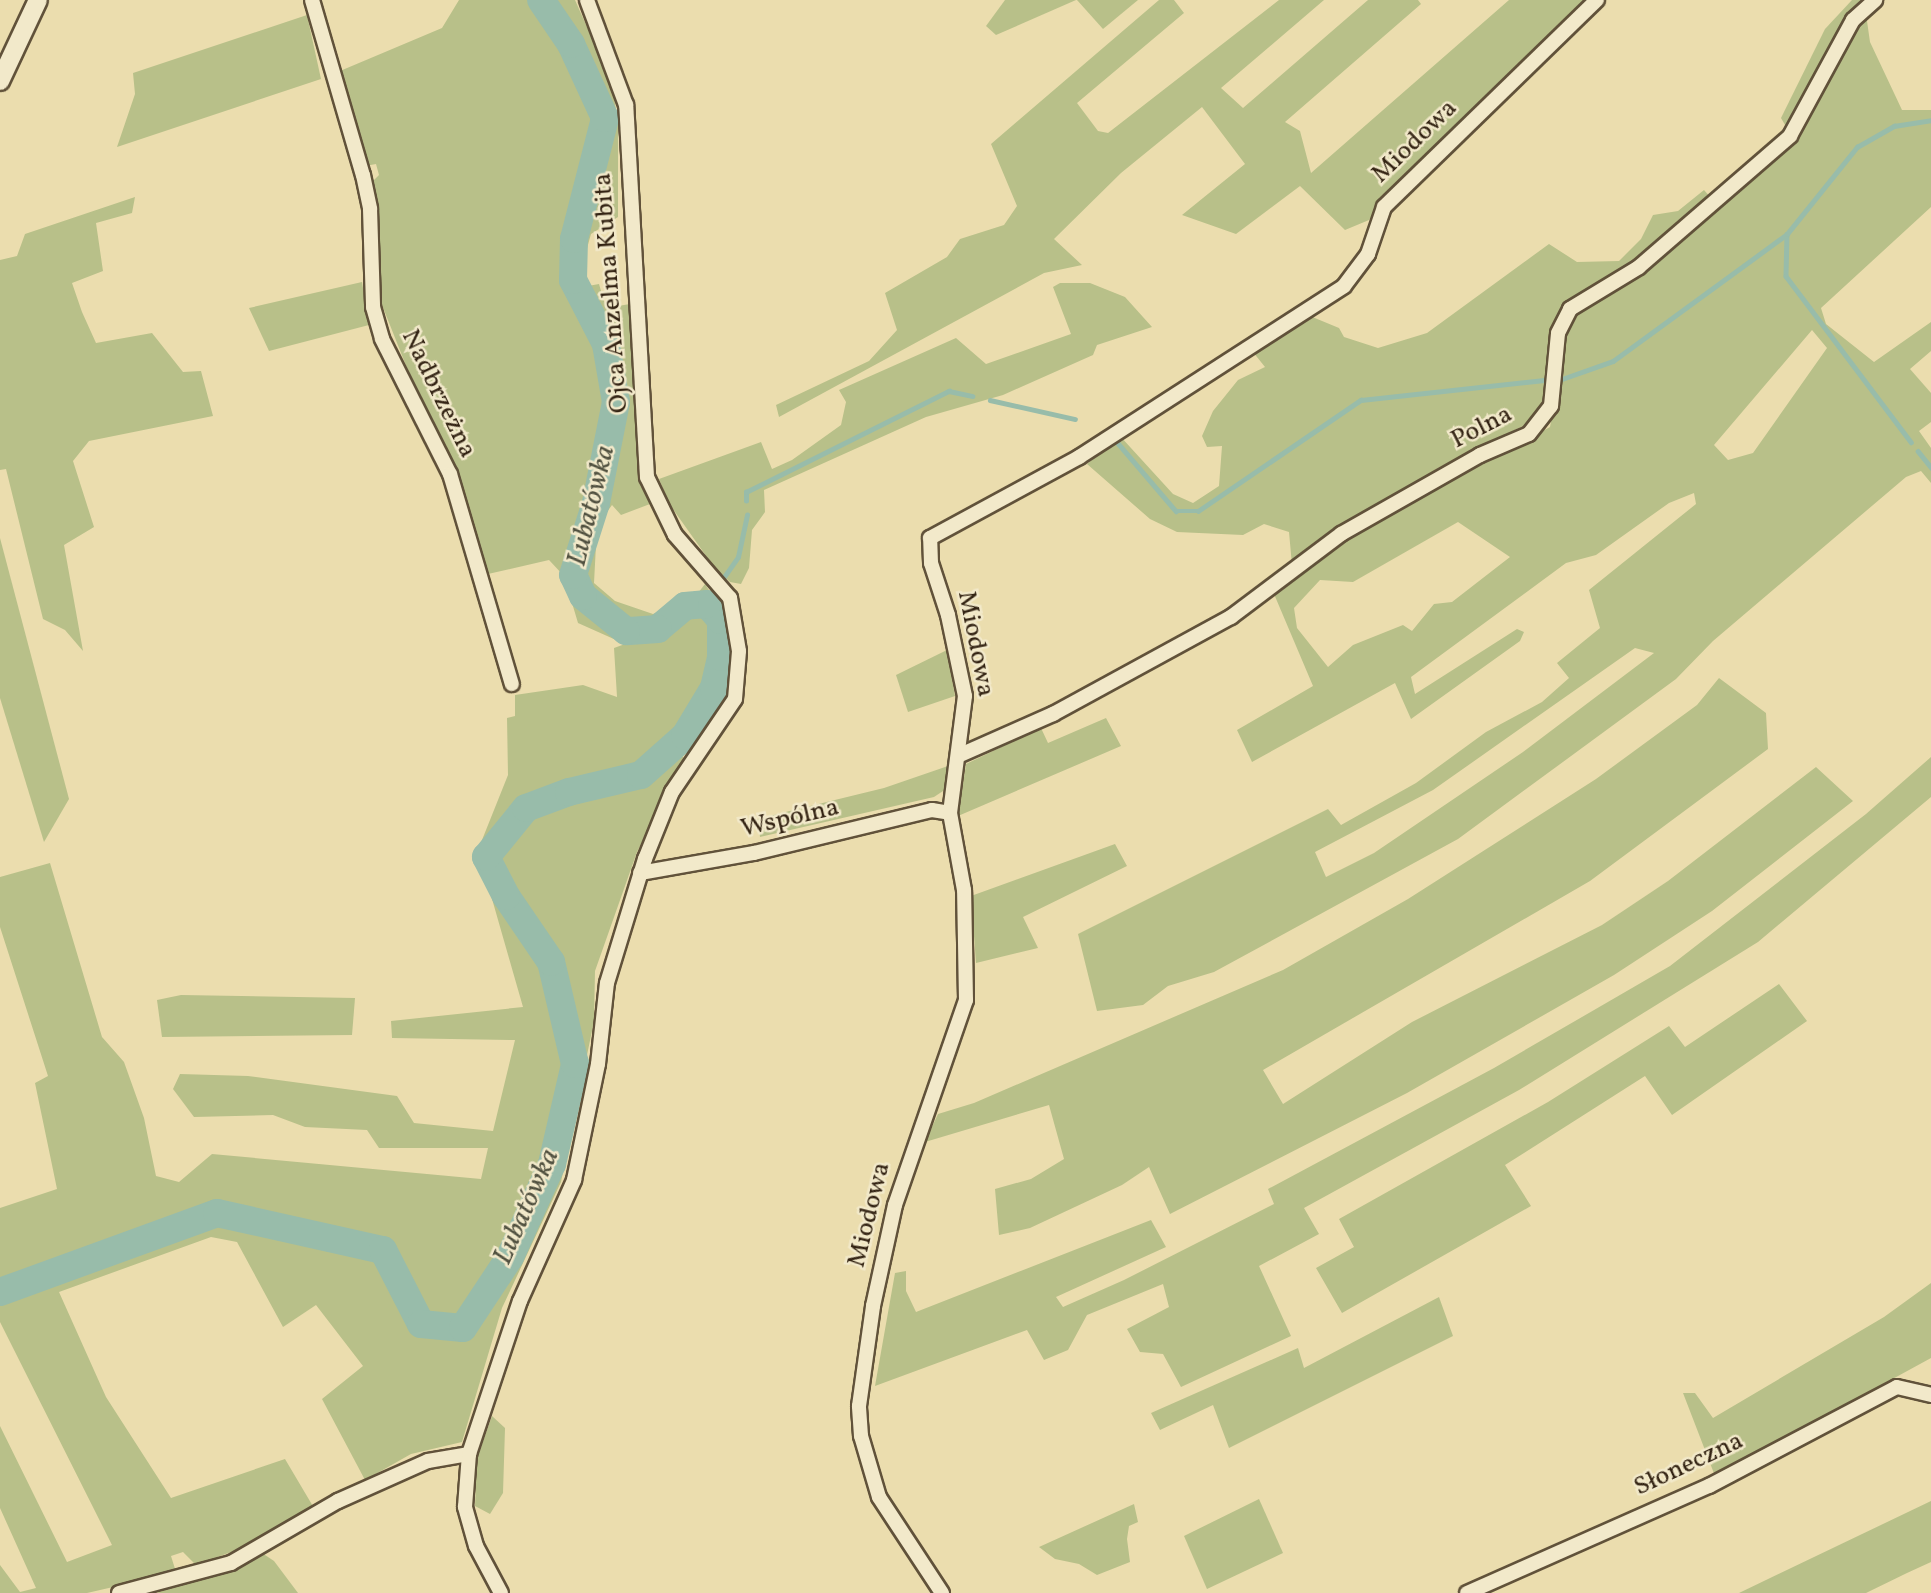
<!DOCTYPE html>
<html>
<head>
<meta charset="utf-8">
<style>
  body { margin:0 }
  #map { position:relative; width:1931px; height:1593px; overflow:hidden; background:#ebddae; font-family:Vollkorn,serif }
  div>[style] { position:absolute }
  .green>* { inset:0; background:#b8c089 }
  .stream>* { height:4.5px; margin:-2.25px; padding:0 2.25px; transform-origin:2.25px; border-radius:2.25px; background:#98bcaa }
  .river>* { height:28px; margin:-14px; padding:0 14px; transform-origin:14px; border-radius:14px; background:#98bcaa }
  .roads { filter:drop-shadow(2px 0 #61523a) drop-shadow(-2px 0 #61523a) drop-shadow(0 2px #61523a) drop-shadow(0 -2px #61523a) }
  .minor>* { height:14px; margin:-7px; padding:0 7px; transform-origin:7px; border-radius:7px; background:#f2e9ca }
  .tertiary>* { height:18px; margin:-9px; padding:0 9px; transform-origin:9px; border-radius:9px; background:#f2e9ca }
  span { translate:-50% -50%; white-space:nowrap; text-align:center; line-height:1.15; -webkit-text-stroke:5px #f2e9ca; paint-order:stroke }
  .street-label { font-size:26px; color:#332313 }
  .water-label { font-size:28px; color:#515140; font-style:italic }
</style>
</head>
<body>
<div id="map">
  <div class="green">
    <i style="clip-path:polygon(459px 0,575px 0,595px 45px,614px 97px,618px 123px,618px 217px,591px 234px,581px 270px,588px 286px,599px 284px,606px 308px,630px 304px,639px 478px,650px 504px,621px 515px,612px 505px,597px 526px,594px 583px,615px 601px,653px 614px,695px 597px,705px 584px,724px 613px,730px 657px,722px 709px,695px 749px,679px 734px,668px 743px,684px 758px,637px 852px,595px 971px,594px 1021px,561px 1182px,502px 1308px,462px 1442px,411px 1454px,365px 1480px,322px 1399px,363px 1366px,316px 1305px,283px 1327px,237px 1242px,211px 1237px,59px 1292px,106px 1397px,171px 1498px,285px 1459px,314px 1508px,269px 1538px,196px 1565px,183px 1552px,171px 1556px,176px 1572px,148px 1579px,87px 1593px,0 1593px,0 1565px,20px 1592px,36px 1588px,0 1508px,0 1426px,67px 1562px,112px 1545px,0 1322px,0 1208px,57px 1189px,35px 1083px,48px 1076px,0 927px,0 877px,50px 863px,102px 1037px,124px 1062px,144px 1118px,156px 1176px,179px 1182px,212px 1154px,481px 1179px,488px 1148px,379px 1148px,367px 1130px,305px 1127px,273px 1115px,194px 1117px,173px 1089px,180px 1074px,248px 1076px,397px 1096px,414px 1123px,493px 1131px,515px 1040px,392px 1038px,391px 1021px,523px 1007px,478px 850px,508px 775px,507px 718px,515px 716px,515px 695px,583px 685px,617px 697px,614px 648px,625px 644px,578px 623px,564px 576px,549px 560px,488px 574px,457px 471px,430px 426px,380px 300px,377px 219px,370px 184px,379px 175px,376px 164px,365px 166px,340px 71px,442px 28px)"></i>
    <i style="clip-path:polygon(1005px 0,1076px 0,996px 35px,986px 26px)"></i>
    <i style="clip-path:polygon(1077px 0,1138px 0,1103px 29px)"></i>
    <i style="clip-path:polygon(1159px 0,1174px 0,1184px 13px,1077px 103px,1098px 131px,1108px 133px,1279px 0,1324px 0,1221px 88px,1243px 108px,1368px 0,1418px 0,1421px 4px,1285px 122px,1300px 131px,1311px 173px,1509px 0,1588px 0,1389px 195px,1369px 220px,1345px 230px,1300px 186px,1236px 234px,1182px 215px,1245px 164px,1202px 107px,1121px 173px,1054px 239px,1082px 265px,1044px 273px,779px 417px,776px 405px,869px 361px,897px 330px,885px 293px,947px 257px,960px 239px,1004px 225px,1017px 206px,991px 144px)"></i>
    <i style="clip-path:polygon(1852px 0,1866px 0,1788px 130px,1781px 118px,1825px 29px)"></i>
    <i style="clip-path:polygon(evenodd,1866px 14px,1870px 42px,1902px 110px,1931px 110px,1931px 207px,1821px 308px,1826px 324px,1874px 362px,1931px 322px,1931px 351px,1910px 369px,1931px 393px,1931px 422px,1919px 431px,1931px 448px,1931px 483px,1921px 471px,1906px 477px,1713px 641px,1676px 679px,1458px 839px,1214px 972px,1168px 986px,1143px 1005px,1097px 1011px,1078px 934px,1328px 809px,1341px 825px,1416px 783px,1486px 732px,1542px 702px,1569px 678px,1557px 663px,1600px 628px,1589px 590px,1696px 504px,1694px 493px,1669px 503px,1596px 555px,1566px 563px,1411px 677px,1415px 694px,1517px 629px,1524px 632px,1520px 641px,1411px 719px,1395px 683px,1252px 762px,1237px 730px,1313px 686px,1274px 594px,1332px 547px,1550px 427px,1569px 321px,1594px 299px,1697px 229px,1793px 140px,1866px 14px,1812px 330px,1827px 348px,1753px 453px,1728px 460px,1714px 445px,1812px 330px,1866px 14px,1458px 522px,1510px 557px,1452px 602px,1434px 604px,1412px 631px,1403px 625px,1353px 645px,1328px 667px,1297px 628px,1294px 608px,1320px 580px,1353px 582px,1458px 522px,1866px 14px,1635px 648px,1654px 653px,1523px 752px,1374px 853px,1326px 877px,1315px 852px,1433px 790px,1635px 648px)"></i>
    <i style="clip-path:polygon(307px 15px,321px 79px,117px 147px,135px 94px,133px 73px)"></i>
    <i style="clip-path:polygon(1704px 190px,1711px 198px,1638px 261px,1575px 296px,1558px 316px,1545px 402px,1531px 422px,1438px 468px,1292px 565px,1289px 532px,1264px 524px,1243px 535px,1177px 532px,1150px 519px,1087px 464px,1120px 436px,1173px 494px,1193px 503px,1219px 486px,1222px 446px,1207px 447px,1202px 436px,1213px 411px,1238px 380px,1265px 367px,1253px 352px,1310px 316px,1339px 328px,1344px 337px,1378px 348px,1427px 333px,1549px 244px,1577px 262px,1619px 261px,1641px 239px,1653px 215px,1678px 211px)"></i>
    <i style="clip-path:polygon(135px 197px,132px 213px,96px 223px,103px 271px,72px 283px,82px 312px,96px 343px,152px 333px,183px 372px,201px 371px,213px 416px,89px 441px,73px 461px,94px 527px,64px 545px,83px 651px,65px 630px,43px 619px,6px 469px,0 470px,0 260px,17px 256px,25px 234px)"></i>
    <i style="clip-path:polygon(362px 282px,369px 325px,269px 351px,249px 308px)"></i>
    <i style="clip-path:polygon(1060px 283px,1090px 283px,1125px 297px,1152px 327px,1097px 345px,1093px 355px,1003px 395px,926px 417px,764px 490px,765px 512px,752px 530px,749px 568px,741px 584px,730px 582px,714px 567px,670px 505px,659px 479px,761px 442px,772px 469px,792px 460px,841px 425px,846px 402px,839px 390px,956px 338px,986px 364px,1071px 334px,1053px 287px)"></i>
    <i style="clip-path:polygon(0 538px,69px 799px,44px 842px,0 698px)"></i>
    <i style="clip-path:polygon(947px 650px,955px 696px,908px 712px,896px 675px)"></i>
    <i style="clip-path:polygon(1719px 678px,1766px 713px,1768px 749px,1590px 881px,1263px 1070px,1283px 1104px,1412px 1022px,1602px 925px,1668px 881px,1816px 767px,1853px 801px,1712px 911px,1614px 975px,1407px 1093px,1170px 1214px,1149px 1167px,1122px 1185px,1030px 1228px,999px 1235px,995px 1189px,1031px 1179px,1064px 1159px,1049px 1105px,925px 1142px,938px 1114px,974px 1103px,1283px 970px,1408px 899px,1596px 779px,1697px 705px)"></i>
    <i style="clip-path:polygon(1106px 718px,1121px 746px,958px 816px,966px 764px,1041px 728px,1048px 743px)"></i>
    <i style="clip-path:polygon(1931px 757px,1931px 797px,1758px 942px,1519px 1090px,1304px 1208px,1319px 1234px,1259px 1266px,1291px 1336px,1181px 1387px,1163px 1354px,1140px 1352px,1127px 1329px,1169px 1307px,1163px 1284px,1087px 1315px,1068px 1350px,1044px 1360px,1027px 1330px,875px 1386px,895px 1273px,906px 1271px,906px 1291px,916px 1312px,1151px 1220px,1166px 1247px,1056px 1297px,1063px 1307px,1124px 1280px,1274px 1204px,1268px 1189px,1494px 1068px,1670px 966px,1866px 814px)"></i>
    <i style="clip-path:polygon(948px 766px,946px 789px,934px 797px,760px 837px,757px 819px,884px 788px)"></i>
    <i style="clip-path:polygon(1115px 844px,1127px 866px,1023px 917px,1038px 948px,976px 963px,971px 896px)"></i>
    <i style="clip-path:polygon(1779px 984px,1807px 1021px,1672px 1115px,1645px 1076px,1505px 1165px,1531px 1206px,1342px 1313px,1316px 1268px,1354px 1247px,1339px 1219px,1548px 1102px,1669px 1026px,1685px 1047px)"></i>
    <i style="clip-path:polygon(181px 995px,355px 998px,352px 1035px,162px 1037px,157px 1000px)"></i>
    <i style="clip-path:polygon(1931px 1283px,1931px 1358px,1715px 1476px,1683px 1393px,1695px 1393px,1713px 1418px,1884px 1317px)"></i>
    <i style="clip-path:polygon(1439px 1297px,1453px 1336px,1229px 1448px,1213px 1405px,1160px 1430px,1151px 1413px,1298px 1348px,1304px 1368px)"></i>
    <i style="clip-path:polygon(492px 1416px,505px 1428px,503px 1493px,490px 1514px,475px 1506px,477px 1458px)"></i>
    <i style="clip-path:polygon(1259px 1499px,1283px 1553px,1207px 1589px,1184px 1536px)"></i>
    <i style="clip-path:polygon(1931px 1501px,1931px 1562px,1907px 1573px,1866px 1593px,1739px 1593px)"></i>
    <i style="clip-path:polygon(1134px 1504px,1138px 1522px,1129px 1526px,1127px 1539px,1130px 1562px,1097px 1575px,1079px 1564px,1055px 1559px,1039px 1547px)"></i>
    <i style="clip-path:polygon(262px 1553px,274px 1561px,298px 1593px,157px 1593px)"></i>
  </div>
  <div class="stream">
    <i style="left:1787px;top:234px;width:42px;rotate:91.4deg"></i>
    <i style="left:1786px;top:276px;width:208px;rotate:53deg"></i>
    <i style="left:1562px;top:379px;width:54px;rotate:-19.4deg"></i>
    <i style="left:1613px;top:361px;width:215px;rotate:-36.1deg"></i>
    <i style="left:1787px;top:234px;width:112px;rotate:-51.2deg"></i>
    <i style="left:1857px;top:147px;width:43px;rotate:-29.6deg"></i>
    <i style="left:1894px;top:126px;width:37px;rotate:-9deg"></i>
    <i style="left:990px;top:400px;width:87px;rotate:12.6deg"></i>
    <i style="left:1117px;top:442px;width:91px;rotate:49.5deg"></i>
    <i style="left:1176px;top:511px;width:22px"></i>
    <i style="left:1198px;top:511px;width:197px;rotate:-34.3deg"></i>
    <i style="left:1361px;top:400px;width:184px;rotate:-6.2deg"></i>
    <i style="left:1918px;top:451px;width:21px;rotate:51deg"></i>
    <i style="left:746px;top:501px;width:9px;rotate:-90deg"></i>
    <i style="left:746px;top:492px;width:227px;rotate:-26.5deg"></i>
    <i style="left:949px;top:391px;width:24px;rotate:12deg"></i>
    <i style="left:724px;top:577px;width:24px;rotate:-55deg"></i>
    <i style="left:738px;top:557px;width:43px;rotate:-77.9deg"></i>
    <i style="left:707px;top:604px;width:10px;rotate:-61deg"></i>
  </div>
  <div class="river">
    <i style="left:0;top:1292px;width:231px;rotate:-20deg"></i>
    <i style="left:217px;top:1213px;width:170px;rotate:12.6deg"></i>
    <i style="left:383px;top:1250px;width:83px;rotate:62.8deg"></i>
    <i style="left:421px;top:1324px;width:42px;rotate:5.4deg"></i>
    <i style="left:463px;top:1328px;width:85px;rotate:-56.5deg"></i>
    <i style="left:510px;top:1257px;width:102px;rotate:-65.7deg"></i>
    <i style="left:552px;top:1164px;width:103px;rotate:-77deg"></i>
    <i style="left:575px;top:1064px;width:105px;rotate:-103.2deg"></i>
    <i style="left:551px;top:962px;width:80px;rotate:-124.3deg"></i>
    <i style="left:506px;top:896px;width:44px;rotate:-117.1deg"></i>
    <i style="left:486px;top:857px;width:63px;rotate:-50.8deg"></i>
    <i style="left:526px;top:808px;width:46px;rotate:-20.4deg"></i>
    <i style="left:569px;top:792px;width:74px;rotate:-13.3deg"></i>
    <i style="left:641px;top:775px;width:59px;rotate:-41.6deg"></i>
    <i style="left:685px;top:736px;width:56px;rotate:-58.9deg"></i>
    <i style="left:714px;top:688px;width:32px;rotate:-77deg"></i>
    <i style="left:721px;top:657px;width:37px;rotate:-90deg"></i>
    <i style="left:721px;top:620px;width:21px;rotate:-131deg"></i>
    <i style="left:707px;top:604px;width:22px;rotate:175deg"></i>
    <i style="left:685px;top:606px;width:35px;rotate:140deg"></i>
    <i style="left:658px;top:629px;width:32px;rotate:176deg"></i>
    <i style="left:626px;top:631px;width:55px;rotate:-140.9deg"></i>
    <i style="left:583px;top:596px;width:23px;rotate:-115deg"></i>
    <i style="left:573px;top:575px;width:76px;rotate:-72.3deg"></i>
    <i style="left:596px;top:503px;width:103px;rotate:-78.8deg"></i>
    <i style="left:616px;top:402px;width:59px;rotate:-99.8deg"></i>
    <i style="left:606px;top:344px;width:72px;rotate:-117.3deg"></i>
    <i style="left:573px;top:280px;width:41px;rotate:-88.6deg"></i>
    <i style="left:574px;top:239px;width:125px;rotate:-75.6deg"></i>
    <i style="left:605px;top:118px;width:81px;rotate:-114.7deg"></i>
    <i style="left:571px;top:44px;width:53px;rotate:-124.3deg"></i>
  </div>
  <div class="roads">
    <div class="minor">
      <i style="left:312px;top:0;width:182px;rotate:73.8deg"></i>
      <i style="left:363px;top:175px;width:35px;rotate:78deg"></i>
      <i style="left:370px;top:209px;width:98px;rotate:88.2deg"></i>
      <i style="left:373px;top:307px;width:33px;rotate:74deg"></i>
      <i style="left:382px;top:339px;width:151px;rotate:63.3deg"></i>
      <i style="left:450px;top:474px;width:219px;rotate:73.6deg"></i>
      <i style="left:960px;top:755px;width:102px;rotate:-23.8deg"></i>
      <i style="left:1053px;top:714px;width:203px;rotate:-28.6deg"></i>
      <i style="left:1231px;top:617px;width:138px;rotate:-37deg"></i>
      <i style="left:1341px;top:534px;width:160px;rotate:-29.6deg"></i>
      <i style="left:1480px;top:455px;width:53px;rotate:-23.2deg"></i>
      <i style="left:1529px;top:434px;width:36px;rotate:-52deg"></i>
      <i style="left:1551px;top:406px;width:73px;rotate:-84.5deg"></i>
      <i style="left:1558px;top:333px;width:27px;rotate:-63deg"></i>
      <i style="left:1570px;top:309px;width:81px;rotate:-31.3deg"></i>
      <i style="left:1639px;top:267px;width:200px;rotate:-40.9deg"></i>
      <i style="left:1790px;top:136px;width:132px;rotate:-61.5deg"></i>
      <i style="left:1853px;top:20px;width:30px;rotate:-42deg"></i>
      <i style="left:640px;top:873px;width:116px;rotate:-10deg"></i>
      <i style="left:754px;top:853px;width:183px;rotate:-13.6deg"></i>
      <i style="left:932px;top:810px;width:18px;rotate:9deg"></i>
      <i style="left:119px;top:1593px;width:116px;rotate:-15deg"></i>
      <i style="left:231px;top:1563px;width:124px;rotate:-30.1deg"></i>
      <i style="left:338px;top:1501px;width:98px;rotate:-24deg"></i>
      <i style="left:428px;top:1461px;width:42px;rotate:-9.7deg"></i>
      <i style="left:501px;top:1593px;width:53px;rotate:-118deg"></i>
      <i style="left:476px;top:1546px;width:41px;rotate:-105.8deg"></i>
      <i style="left:465px;top:1507px;width:53px;rotate:-85.7deg"></i>
      <i style="left:469px;top:1454px;width:161px;rotate:-71.6deg"></i>
      <i style="left:520px;top:1301px;width:133px;rotate:-65.9deg"></i>
      <i style="left:574px;top:1180px;width:118px;rotate:-78.3deg"></i>
      <i style="left:598px;top:1064px;width:81px;rotate:-83.7deg"></i>
      <i style="left:607px;top:983px;width:130px;rotate:-73deg"></i>
      <i style="left:645px;top:859px;width:72px;rotate:-68.1deg"></i>
      <i style="left:672px;top:792px;width:112px;rotate:-55.9deg"></i>
      <i style="left:735px;top:699px;width:48px;rotate:-85.2deg"></i>
      <i style="left:739px;top:651px;width:54px;rotate:-99.6deg"></i>
      <i style="left:730px;top:598px;width:84px;rotate:-131.1deg"></i>
      <i style="left:675px;top:535px;width:64px;rotate:-115.8deg"></i>
      <i style="left:647px;top:477px;width:373px;rotate:-93.2deg"></i>
      <i style="left:626px;top:105px;width:112px;rotate:-110.4deg"></i>
      <i style="left:942px;top:1593px;width:115px;rotate:-123.3deg"></i>
      <i style="left:879px;top:1497px;width:64px;rotate:-106.4deg"></i>
      <i style="left:861px;top:1436px;width:30px;rotate:-94deg"></i>
      <i style="left:859px;top:1406px;width:101px;rotate:-82deg"></i>
      <i style="left:873px;top:1306px;width:103px;rotate:-77.7deg"></i>
      <i style="left:895px;top:1205px;width:217px;rotate:-70.9deg"></i>
      <i style="left:966px;top:1000px;width:110px;rotate:-91deg"></i>
      <i style="left:964px;top:890px;width:78px;rotate:-100.3deg"></i>
      <i style="left:950px;top:813px;width:118px;rotate:-82.7deg"></i>
      <i style="left:965px;top:696px;width:83px;rotate:-101.9deg"></i>
      <i style="left:948px;top:615px;width:55px;rotate:-108.1deg"></i>
      <i style="left:931px;top:563px;width:25px;rotate:-92deg"></i>
      <i style="left:930px;top:538px;width:170px;rotate:-28.5deg"></i>
      <i style="left:1079px;top:457px;width:315px;rotate:-32.8deg"></i>
      <i style="left:1344px;top:286px;width:40px;rotate:-53deg"></i>
      <i style="left:1368px;top:254px;width:50px;rotate:-71.2deg"></i>
      <i style="left:1384px;top:207px;width:297px;rotate:-44.2deg"></i>
      <i style="left:1467px;top:1593px;width:265px;rotate:-23.9deg"></i>
      <i style="left:1709px;top:1486px;width:212px;rotate:-27.8deg"></i>
      <i style="left:1897px;top:1387px;width:35px;rotate:13deg"></i>
    </div>
    <div class="tertiary">
      <i style="left:0;top:81px;width:89px;rotate:-64.9deg"></i>
    </div>
  </div>
  <div class="street-label">
    <span style="left:1415px;top:142px;rotate:-44deg">Miodowa</span>
    <span style="left:612px;top:293px;rotate:-94deg">Ojca Anzelma Kubita</span>
    <span style="left:438px;top:394px;rotate:64deg">Nadbrzeżna</span>
    <span style="left:1482px;top:428px;rotate:-27deg">Polna</span>
    <span style="left:975px;top:644px;rotate:79deg">Miodowa</span>
    <span style="left:790px;top:819px;rotate:-13deg">Wspólna</span>
    <span style="left:870px;top:1215px;rotate:-76deg">Miodowa</span>
    <span style="left:1689px;top:1465px;rotate:-25deg">Słoneczna</span>
  </div>
  <div class="water-label">
    <span style="left:592px;top:506px;rotate:-76deg">Lubatówka</span>
    <span style="left:527px;top:1207px;rotate:-66deg">Lubatówka</span>
  </div>
</div>
</body>
</html>
